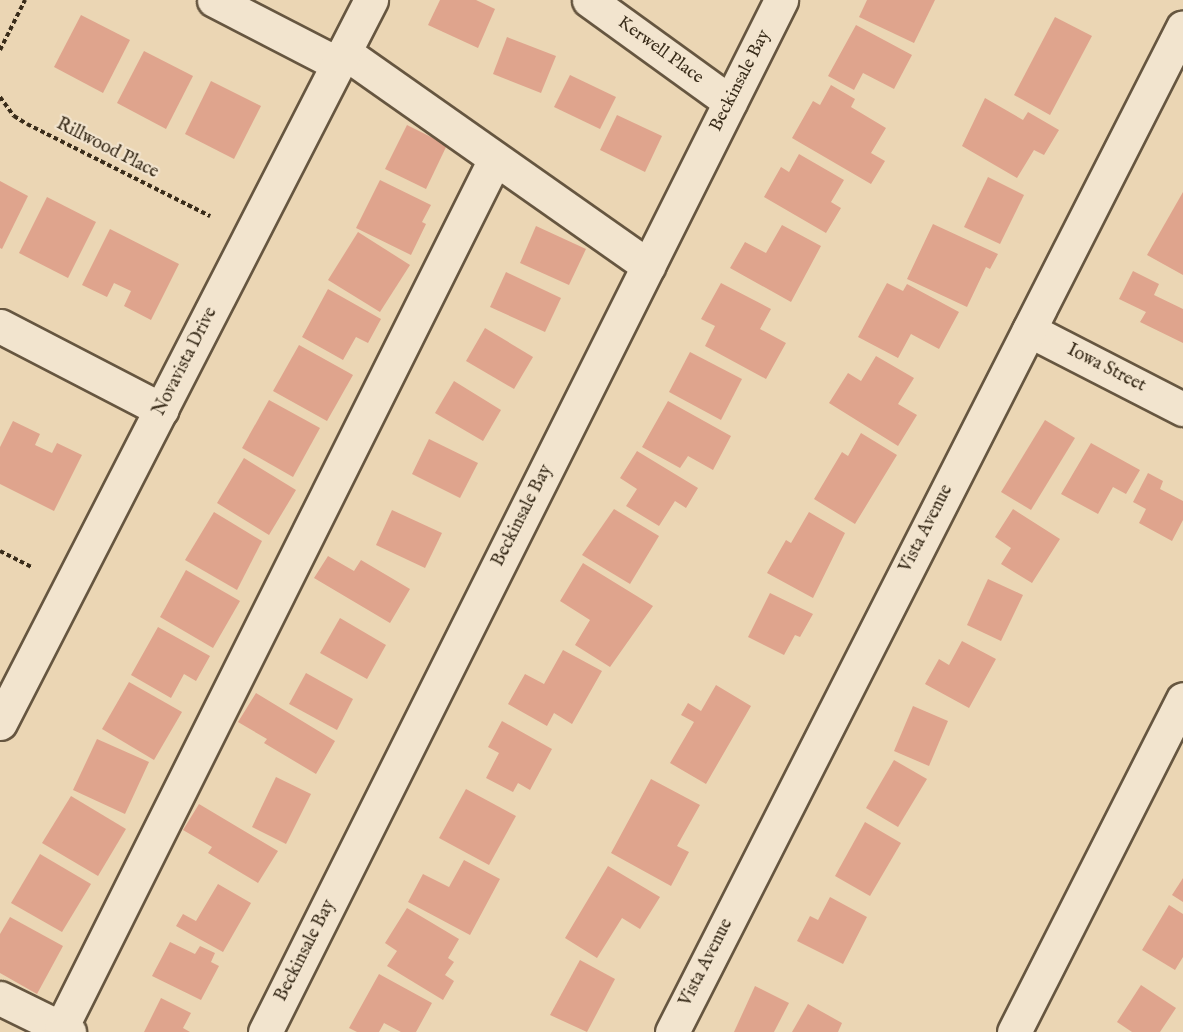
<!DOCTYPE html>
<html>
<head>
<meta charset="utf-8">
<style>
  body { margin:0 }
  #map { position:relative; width:1183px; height:1032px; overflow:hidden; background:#ebd6b4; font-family:"IM FELL English",serif }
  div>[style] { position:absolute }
  .building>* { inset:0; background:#dfa48d }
  .path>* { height:4px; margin-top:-2px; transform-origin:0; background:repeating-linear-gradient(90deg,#392c1a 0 4.5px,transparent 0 7.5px) }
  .roads { filter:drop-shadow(2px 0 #665640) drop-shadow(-2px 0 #665640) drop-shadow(0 2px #665640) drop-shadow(0 -2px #665640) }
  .minor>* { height:33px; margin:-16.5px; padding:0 16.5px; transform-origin:16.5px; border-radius:16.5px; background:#f2e4ce }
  span { translate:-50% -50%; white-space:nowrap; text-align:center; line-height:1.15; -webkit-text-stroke:4.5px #f2e4ce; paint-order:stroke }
  .street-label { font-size:18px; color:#392c1a }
</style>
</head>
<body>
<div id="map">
  <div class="building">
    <i style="clip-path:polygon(440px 0,476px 0,495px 9px,478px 48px,428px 25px)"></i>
    <i style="clip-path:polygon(867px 0,935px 0,914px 43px,859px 17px)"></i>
    <i style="clip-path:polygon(81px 15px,130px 40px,103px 93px,54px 67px)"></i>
    <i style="clip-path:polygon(1055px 17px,1092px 36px,1050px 115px,1014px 95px)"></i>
    <i style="clip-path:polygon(856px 25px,912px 55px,894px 89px,863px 73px,854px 90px,828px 76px)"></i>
    <i style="clip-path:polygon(507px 37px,556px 56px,541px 93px,493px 74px)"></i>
    <i style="clip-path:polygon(144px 51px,193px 76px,166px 129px,117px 103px)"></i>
    <i style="clip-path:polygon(570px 75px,616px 97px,600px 129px,554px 107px)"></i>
    <i style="clip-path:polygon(211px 81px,261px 106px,234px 159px,185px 134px)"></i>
    <i style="clip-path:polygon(831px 85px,855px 99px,851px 107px,886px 128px,871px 153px,885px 161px,871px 184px,792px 138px,813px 101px,820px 105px)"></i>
    <i style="clip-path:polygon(985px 98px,1023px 120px,1028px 112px,1059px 130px,1044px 155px,1034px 150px,1017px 178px,962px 146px)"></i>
    <i style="clip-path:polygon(617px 115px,662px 136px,645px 172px,600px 150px)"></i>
    <i style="clip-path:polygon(407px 125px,447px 145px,426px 189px,385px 169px)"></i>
    <i style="clip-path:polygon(799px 154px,844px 180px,831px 202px,841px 208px,826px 233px,764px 197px,781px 167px,789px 172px)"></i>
    <i style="clip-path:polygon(988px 177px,1024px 195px,1000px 244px,964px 227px)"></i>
    <i style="clip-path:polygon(380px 180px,431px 205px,422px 222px,426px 224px,411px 255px,356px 228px)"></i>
    <i style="clip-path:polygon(0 181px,28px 196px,2px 249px,0 248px)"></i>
    <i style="clip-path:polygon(1183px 192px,1183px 275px,1147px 255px)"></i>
    <i style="clip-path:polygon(47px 197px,96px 222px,68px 278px,19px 253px)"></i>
    <i style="clip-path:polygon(933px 224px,998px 254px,990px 269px,986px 267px,967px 307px,907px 279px)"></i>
    <i style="clip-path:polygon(782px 225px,821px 246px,791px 302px,730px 268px,745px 242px,766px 253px)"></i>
    <i style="clip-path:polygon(536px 226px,586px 249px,569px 285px,520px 263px)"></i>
    <i style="clip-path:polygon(110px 229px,179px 264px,151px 320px,124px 306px,131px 291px,114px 283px,107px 297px,82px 285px)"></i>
    <i style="clip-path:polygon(358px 232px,410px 265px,380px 312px,328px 280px)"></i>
    <i style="clip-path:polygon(1133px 271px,1159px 284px,1154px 295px,1183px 309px,1183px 343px,1140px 322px,1146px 312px,1119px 299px)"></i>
    <i style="clip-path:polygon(506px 272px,561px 298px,545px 332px,490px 307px)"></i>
    <i style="clip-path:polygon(721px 283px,771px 309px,760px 329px,786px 343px,766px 379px,705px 346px,715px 326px,701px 319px)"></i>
    <i style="clip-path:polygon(887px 283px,903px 291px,907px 284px,959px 312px,939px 349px,911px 334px,898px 358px,858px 337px)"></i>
    <i style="clip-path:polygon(328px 289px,381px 319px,368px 343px,356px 337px,343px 360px,302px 337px)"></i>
    <i style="clip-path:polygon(485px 328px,533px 357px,514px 389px,466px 361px)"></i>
    <i style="clip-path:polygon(299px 345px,353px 375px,327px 421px,273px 391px)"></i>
    <i style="clip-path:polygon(690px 352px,742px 379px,721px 420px,669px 392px)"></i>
    <i style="clip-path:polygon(876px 356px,914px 378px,898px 404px,917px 415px,898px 446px,829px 403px,848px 373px,861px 381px)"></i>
    <i style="clip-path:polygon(454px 381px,501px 410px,483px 441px,435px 413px)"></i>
    <i style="clip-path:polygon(269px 400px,320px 428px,293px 477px,242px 448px)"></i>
    <i style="clip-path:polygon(668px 401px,731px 436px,713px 470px,688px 456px,680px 468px,642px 447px)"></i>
    <i style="clip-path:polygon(1045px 420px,1075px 438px,1031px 510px,1001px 492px)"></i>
    <i style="clip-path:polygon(13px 421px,40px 434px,35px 445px,52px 453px,57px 443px,82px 455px,54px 511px,0 484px,0 447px)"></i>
    <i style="clip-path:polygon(861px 433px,897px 455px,855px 524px,814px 499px,842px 452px,848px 456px)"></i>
    <i style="clip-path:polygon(429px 439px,478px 463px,460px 498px,412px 474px)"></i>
    <i style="clip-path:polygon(1091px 443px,1140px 470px,1126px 494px,1113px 487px,1098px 514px,1061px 494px)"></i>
    <i style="clip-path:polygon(637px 451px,698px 488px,686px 508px,675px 501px,659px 526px,626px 506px,637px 489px,620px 478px)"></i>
    <i style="clip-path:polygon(244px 458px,296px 490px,269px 535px,217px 503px)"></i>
    <i style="clip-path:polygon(1148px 473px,1163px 481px,1160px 489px,1183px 501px,1183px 520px,1172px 541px,1139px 523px,1146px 509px,1133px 502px)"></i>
    <i style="clip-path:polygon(614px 509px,659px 536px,630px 584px,582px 555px)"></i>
    <i style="clip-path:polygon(1013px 509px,1060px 539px,1032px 583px,1001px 564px,1011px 548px,995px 537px)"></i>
    <i style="clip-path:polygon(392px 510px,442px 533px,425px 568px,376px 545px)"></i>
    <i style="clip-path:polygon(214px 512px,262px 541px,237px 590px,185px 560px)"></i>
    <i style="clip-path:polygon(809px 512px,845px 533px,813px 598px,767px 573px,786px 540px,791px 543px)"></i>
    <i style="clip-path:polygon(328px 556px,354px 571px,361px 560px,410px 589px,390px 623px,314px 578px)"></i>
    <i style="clip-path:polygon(583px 563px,653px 606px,610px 667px,575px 645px,590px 620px,560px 601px)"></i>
    <i style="clip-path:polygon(186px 570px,240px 601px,213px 648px,160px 617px)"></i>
    <i style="clip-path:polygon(988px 579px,1023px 595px,1001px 641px,967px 625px)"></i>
    <i style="clip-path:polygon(770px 593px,813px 614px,800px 637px,795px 635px,784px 655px,748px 637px)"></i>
    <i style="clip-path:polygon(340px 618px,386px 645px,367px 679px,320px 653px)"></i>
    <i style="clip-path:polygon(158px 627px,210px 656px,196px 681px,184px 674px,171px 698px,131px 675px)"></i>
    <i style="clip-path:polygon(962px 641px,996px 659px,969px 708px,925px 684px,939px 659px,949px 665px)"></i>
    <i style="clip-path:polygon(563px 650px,602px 671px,572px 724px,554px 713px,547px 726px,508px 704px,525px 674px,544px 684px)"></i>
    <i style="clip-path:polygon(306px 673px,353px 699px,337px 730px,289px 704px)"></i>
    <i style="clip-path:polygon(129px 682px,182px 712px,154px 760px,102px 729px)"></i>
    <i style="clip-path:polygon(716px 685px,751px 706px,706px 784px,670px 763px,694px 722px,681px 715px,688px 703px,701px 711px)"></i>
    <i style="clip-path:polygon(256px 693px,335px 741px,316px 774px,264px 743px,267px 739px,238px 722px)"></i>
    <i style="clip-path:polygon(913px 706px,948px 721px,929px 766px,894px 751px)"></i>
    <i style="clip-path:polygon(502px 721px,552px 749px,530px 790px,518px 783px,513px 792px,486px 778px,499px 753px,488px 747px)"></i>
    <i style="clip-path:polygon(97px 739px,149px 762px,125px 814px,73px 790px)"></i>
    <i style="clip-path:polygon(894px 760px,927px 779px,898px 827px,866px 808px)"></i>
    <i style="clip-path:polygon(276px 777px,311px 794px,286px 844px,252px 827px)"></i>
    <i style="clip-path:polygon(651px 779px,700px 805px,677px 846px,689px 852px,671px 886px,611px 853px)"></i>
    <i style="clip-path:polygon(466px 789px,516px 816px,489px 865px,439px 838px)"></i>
    <i style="clip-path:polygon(71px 796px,126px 829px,98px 876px,42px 843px)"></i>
    <i style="clip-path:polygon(199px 804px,278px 851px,258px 883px,208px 853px,212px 847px,183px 830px)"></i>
    <i style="clip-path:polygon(865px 822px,901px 843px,870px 896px,835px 876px)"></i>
    <i style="clip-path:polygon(40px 854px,91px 884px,62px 932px,11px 903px)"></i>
    <i style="clip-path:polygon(464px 860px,500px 879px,470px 935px,408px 902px,423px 874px,449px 887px)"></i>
    <i style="clip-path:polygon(608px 866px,660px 897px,640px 929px,622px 918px,597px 958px,565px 938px)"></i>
    <i style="clip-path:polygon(1183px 878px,1183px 902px,1172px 895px)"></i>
    <i style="clip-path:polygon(218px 884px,251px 903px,223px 952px,176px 926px,183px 914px,196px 921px)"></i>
    <i style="clip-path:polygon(830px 897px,867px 917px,843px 964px,797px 941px,810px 916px,818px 920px)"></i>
    <i style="clip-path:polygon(1169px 905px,1183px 914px,1183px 957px,1175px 970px,1142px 950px)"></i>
    <i style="clip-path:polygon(407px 908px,459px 939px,448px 958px,454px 962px,445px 975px,454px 981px,443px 1000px,387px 966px,397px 951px,385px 943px)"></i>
    <i style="clip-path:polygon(10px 917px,63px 946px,37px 994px,0 973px,0 934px)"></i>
    <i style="clip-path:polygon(170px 942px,195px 954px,200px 946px,215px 953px,211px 962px,219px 966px,201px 1000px,152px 976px)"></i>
    <i style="clip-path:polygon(580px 960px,615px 979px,587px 1032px,550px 1015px)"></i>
    <i style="clip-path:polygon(379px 974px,432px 1003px,416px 1032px,401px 1032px,384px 1023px,379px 1032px,357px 1032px,349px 1028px)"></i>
    <i style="clip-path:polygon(1141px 985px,1176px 1008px,1160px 1032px,1132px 1032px,1117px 1022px)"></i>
    <i style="clip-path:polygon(755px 986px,789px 1003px,774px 1032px,734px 1032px)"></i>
    <i style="clip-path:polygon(161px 998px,191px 1013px,183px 1028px,190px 1032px,144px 1032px)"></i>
    <i style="clip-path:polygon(808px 1004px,842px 1023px,838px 1032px,792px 1032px)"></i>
  </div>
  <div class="path">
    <i style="left:0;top:50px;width:56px;rotate:-63.4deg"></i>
    <i style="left:0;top:97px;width:24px;rotate:54deg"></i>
    <i style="left:14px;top:116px;width:15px;rotate:32deg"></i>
    <i style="left:27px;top:124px;width:205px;rotate:26.7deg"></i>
    <i style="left:0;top:551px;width:37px;rotate:27deg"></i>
  </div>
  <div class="roads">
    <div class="minor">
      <i style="left:214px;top:0;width:140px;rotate:27.3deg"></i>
      <i style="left:589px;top:0;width:174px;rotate:35.9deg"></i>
      <i style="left:344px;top:52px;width:372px;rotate:35.1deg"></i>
      <i style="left:0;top:326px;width:182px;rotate:27.4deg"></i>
      <i style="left:1029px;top:330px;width:173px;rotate:27.2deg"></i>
      <i style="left:0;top:723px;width:813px;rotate:-62.84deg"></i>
      <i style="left:0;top:998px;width:77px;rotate:26.2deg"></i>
      <i style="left:61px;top:1028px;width:971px;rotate:-63.46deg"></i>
      <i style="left:265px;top:1032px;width:1154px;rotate:-63.43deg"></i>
      <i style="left:672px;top:1032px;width:1127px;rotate:-63.05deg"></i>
      <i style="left:1014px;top:1032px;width:373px;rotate:-63.1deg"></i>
    </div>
  </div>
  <div class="street-label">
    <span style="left:660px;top:51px;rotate:36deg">Kerwell Place</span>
    <span style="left:741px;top:81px;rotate:-63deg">Beckinsale Bay</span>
    <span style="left:107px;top:149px;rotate:27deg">Rillwood Place</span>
    <span style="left:186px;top:362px;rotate:-63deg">Novavista Drive</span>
    <span style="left:1106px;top:369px;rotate:27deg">Iowa Street</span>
    <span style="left:523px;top:516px;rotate:-63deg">Beckinsale Bay</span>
    <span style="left:927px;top:529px;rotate:-63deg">Vista Avenue</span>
    <span style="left:306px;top:951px;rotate:-63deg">Beckinsale Bay</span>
    <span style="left:707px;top:963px;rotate:-63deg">Vista Avenue</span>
  </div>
</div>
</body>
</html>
